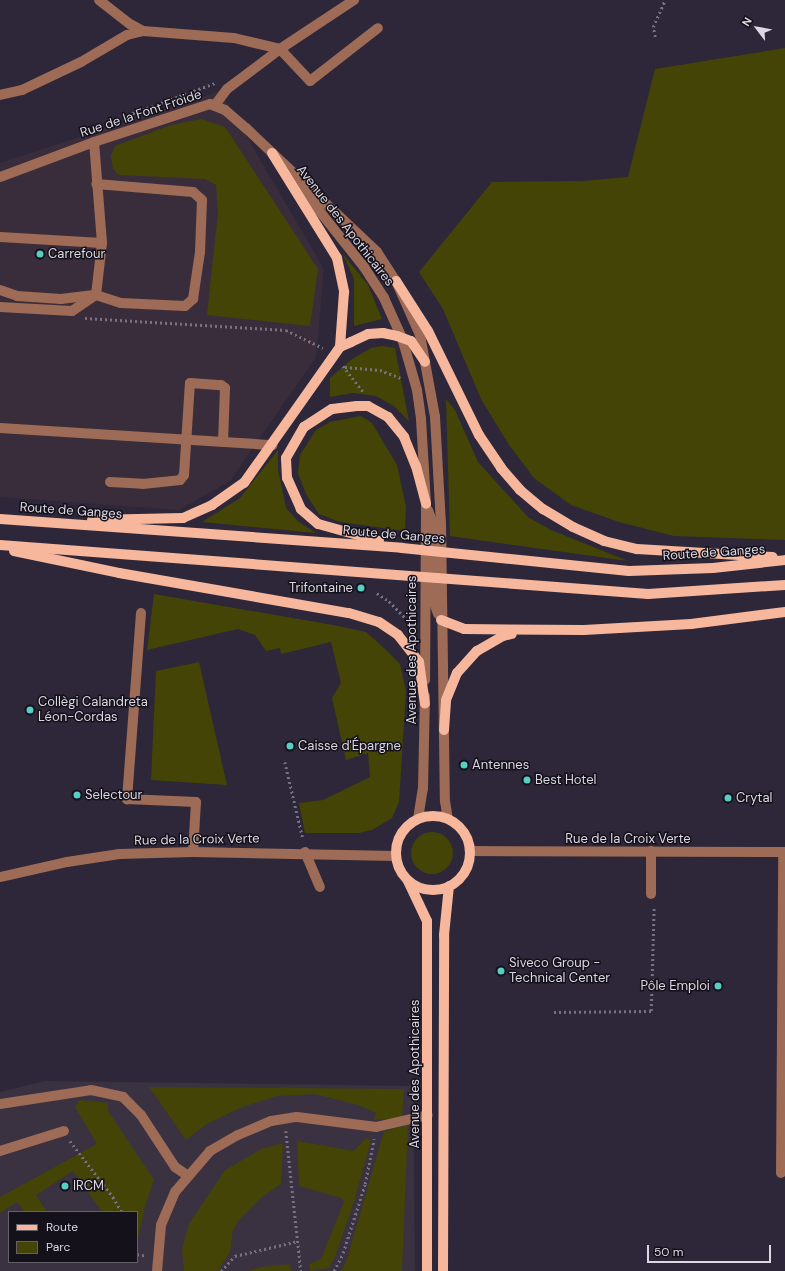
<!DOCTYPE html>
<meta charset="utf-8">
<style>
body{margin:0}
#map{position:relative;width:785px;height:1271px;overflow:hidden;background:#2d2739;font-family:"DM Sans",sans-serif}
div>[style]{position:absolute}
[style*='--x']{left:calc(var(--x)*1px);top:calc(var(--y)*1px);width:calc(var(--w)*1px);rotate:calc(var(--a)*1deg)}
.commercial>*{inset:0;background:#3a2d3b}
.medical>*{inset:0;background:#3a3141}
.green>*{inset:0;background:#444406}
.round{border-radius:50%}
.path>*{height:2.5px;margin-top:-1.25px;transform-origin:0;background:repeating-linear-gradient(90deg,#777281 0 2px,transparent 0 5px)}
.minor>*{height:10px;margin:-5px;padding:0 5px;transform-origin:5px;border-radius:5px;background:#9d6b56}
.major>*{height:10px;margin:-5px;padding:0 5px;transform-origin:5px;border-radius:5px;background:#f6b79d}
.major>.ring{margin:-5px;padding:0;box-sizing:content-box;background:none;border:10px solid #f6b79d;border-radius:50%}
.dots>*{width:11px;height:11px;translate:-50% -50%;box-sizing:border-box;border:2px solid #14111a;border-radius:50%}
span{translate:-50% -50%;white-space:nowrap;text-align:center;line-height:1.15;-webkit-text-stroke:3px #14111a;paint-order:stroke}
.street-label{font-size:13px;color:#dbd7e3}
.poi-label{font-size:13px;color:#dbd7e3}
.left{translate:0 -50%;text-align:left}
.right{translate:-100% -50%;text-align:right}
.legend{position:absolute;left:8px;top:1211px;width:130px;height:52px;box-sizing:border-box;background:#14111a;border:1px solid #64606a;margin:0;padding:5px 7px;list-style:none;font-size:12px;color:#dbd7e3}
.legend li{display:flex;align-items:center;gap:8px;height:20px}
.legend b{width:20px;border:1px solid #64606a}
.north{position:absolute;left:737px;top:8px;width:40px;height:40px;-webkit-text-stroke:3px #14111a;paint-order:stroke;rotate:302deg;font-size:11px;font-weight:700;line-height:16px;text-align:center;color:#dbd7e3}
.north::after{content:'';display:block;margin:auto;width:14px;height:18px;background:#dbd7e3;clip-path:polygon(50% 0,100% 100%,50% 72%,0 100%)}
.scale{position:absolute;left:647px;top:1245px;width:124px;height:18px;box-sizing:border-box;border:2px solid #dbd7e3;border-top:0;padding-left:5px;font-size:12px;line-height:14px;white-space:nowrap;color:#dbd7e3;-webkit-text-stroke:3px #14111a;paint-order:stroke}
</style>
<div id="map">
<div class="commercial">
<div style="clip-path:polygon(220px 91px,324px 269px,316px 357px,230px 481px,179px 510px,0 497px,0 163px)"></div>
</div>
<div class="medical">
<div style="clip-path:polygon(evenodd,45px 1081px,413px 1086px,415px 1271px,0 1271px,0 1092px,45px 1081px,9px 1212px,137px 1212px,137px 1262px,9px 1262px,9px 1212px)"></div>
</div>
<div class="green">
<div style="clip-path:polygon(785px 48px,785px 540px,674px 536px,619px 522px,571px 505px,534px 478px,509px 445px,481px 399px,443px 309px,419px 272px,492px 182px,583px 181px,628px 177px,655px 69px)"></div>
<div style="clip-path:polygon(201px 119px,225px 127px,318px 269px,310px 326px,207px 315px,218px 213px,216px 185px,205px 179px,119px 175px,113px 169px,111px 156px,115px 146px,171px 125px)"></div>
<div style="clip-path:polygon(343px 254px,368px 285px,382px 319px,354px 326px,354px 279px)"></div>
<div style="clip-path:polygon(382px 346px,395px 348px,409px 421px,394px 406px,376px 396px,353px 393px,330px 397px,330px 378px,352px 359px,371px 348px)"></div>
<div style="clip-path:polygon(446px 399px,455px 410px,478px 462px,528px 517px,551px 530px,628px 561px,450px 536px)"></div>
<div style="clip-path:polygon(361px 416px,372px 423px,397px 465px,406px 507px,405px 531px,340px 522px,319px 514px,306px 494px,298px 473px,300px 455px,316px 430px,330px 422px)"></div>
<div style="clip-path:polygon(278px 450px,278px 470px,286px 508px,299px 522px,316px 533px,202px 522px,240px 498px)"></div>
<div style="clip-path:polygon(154px 594px,333px 625px,366px 632px,385px 649px,400px 664px,406px 691px,399px 802px,392px 818px,372px 830px,359px 833px,305px 833px,299px 803px,323px 800px,370px 777px,368px 753px,346px 760px,332px 698px,341px 683px,331px 642px,281px 654px,280px 648px,266px 651px,255px 635px,238px 629px,147px 650px)"></div>
<div style="clip-path:polygon(199px 662px,227px 785px,151px 780px,156px 671px)"></div>
<div class="round" style="left:411px;top:832px;width:42px;height:42px"></div>
<div style="clip-path:polygon(149px 1087px,404px 1089px,402px 1118px,374px 1120px,376px 1113px,358px 1105px,315px 1094px,277px 1096px,240px 1108px,205px 1125px,186px 1140px)"></div>
<div style="clip-path:polygon(80px 1100px,108px 1103px,108px 1111px,154px 1180px,146px 1203px,137px 1242px,137px 1212px,102px 1212px,73px 1171px,36px 1195px,47px 1212px,25px 1212px,17px 1202px,0 1213px,0 1197px,97px 1144px,75px 1107px)"></div>
<div style="clip-path:polygon(408px 1125px,402px 1271px,341px 1271px,347px 1259px,384px 1131px)"></div>
<div style="clip-path:polygon(366px 1138px,371px 1140px,354px 1202px,335px 1257px,329px 1268px,310px 1271px,309px 1264px,321px 1259px,344px 1202px,342px 1198px,299px 1186px,297px 1141px,354px 1151px)"></div>
<div style="clip-path:polygon(283px 1143px,281px 1184px,262px 1197px,239px 1220px,233px 1230px,230px 1252px,218px 1271px,184px 1271px,182px 1249px,189px 1224px,225px 1170px,261px 1149px)"></div>
<div style="clip-path:polygon(290px 1264px,291px 1271px,248px 1271px,261px 1267px)"></div>
</div>
<div class="path">
<div style="--x:655;--y:37;--w:10;--a:-101"></div>
<div style="--x:653;--y:27;--w:30;--a:-66"></div>
<div style="--x:128;--y:115;--w:93;--a:-20.2"></div>
<div style="--x:85;--y:318;--w:201;--a:3.4"></div>
<div style="--x:286;--y:330;--w:41;--a:25.9"></div>
<div style="--x:343;--y:366;--w:34;--a:52"></div>
<div style="--x:345;--y:367;--w:35;--a:5"></div>
<div style="--x:380;--y:370;--w:22;--a:21"></div>
<div style="--x:377;--y:593;--w:14;--a:34"></div>
<div style="--x:389;--y:601;--w:30;--a:46"></div>
<div style="--x:285;--y:762;--w:79;--a:76.8"></div>
<div style="--x:554;--y:1012;--w:97;--a:-0.6"></div>
<div style="--x:651;--y:1011;--w:105;--a:-88.4"></div>
<div style="--x:286;--y:1131;--w:141;--a:83.9"></div>
<div style="--x:70;--y:1141;--w:71;--a:52.5"></div>
<div style="--x:113;--y:1197;--w:17;--a:59"></div>
<div style="--x:137;--y:1254;--w:10;--a:11"></div>
<div style="--x:221;--y:1271;--w:21;--a:-47"></div>
<div style="--x:235;--y:1256;--w:65;--a:-13.4"></div>
<div style="--x:334;--y:1271;--w:20;--a:-63"></div>
<div style="--x:343;--y:1253;--w:72;--a:-72.3"></div>
<div style="--x:365;--y:1184;--w:46;--a:-78.7"></div>
</div>
<div class="minor">
<div style="--x:99;--y:0;--w:39;--a:38"></div>
<div style="--x:130;--y:24;--w:15;--a:28"></div>
<div style="--x:0;--y:95;--w:23;--a:-13"></div>
<div style="--x:22;--y:90;--w:65;--a:-25.4"></div>
<div style="--x:81;--y:62;--w:53;--a:-30.4"></div>
<div style="--x:127;--y:35;--w:16;--a:-14"></div>
<div style="--x:143;--y:31;--w:91;--a:4.4"></div>
<div style="--x:234;--y:38;--w:47;--a:13.4"></div>
<div style="--x:280;--y:49;--w:44;--a:46.8"></div>
<div style="--x:310;--y:81;--w:86;--a:-37.9"></div>
<div style="--x:215;--y:105;--w:20;--a:-53"></div>
<div style="--x:227;--y:89;--w:66;--a:-37"></div>
<div style="--x:280;--y:49;--w:89;--a:-33.5"></div>
<div style="--x:0;--y:177;--w:100;--a:-20.4"></div>
<div style="--x:94;--y:142;--w:122;--a:-18.1"></div>
<div style="--x:210;--y:104;--w:16;--a:22"></div>
<div style="--x:225;--y:110;--w:28;--a:41"></div>
<div style="--x:246;--y:128;--w:180;--a:43.4"></div>
<div style="--x:377;--y:252;--w:35;--a:57"></div>
<div style="--x:396;--y:281;--w:59;--a:66"></div>
<div style="--x:420;--y:335;--w:83;--a:79.6"></div>
<div style="--x:435;--y:417;--w:106;--a:86.8"></div>
<div style="--x:441;--y:523;--w:278;--a:89.2"></div>
<div style="--x:445;--y:801;--w:18;--a:81"></div>
<div style="--x:294;--y:179;--w:112;--a:51.5"></div>
<div style="--x:364;--y:267;--w:37;--a:57"></div>
<div style="--x:384;--y:298;--w:44;--a:65.8"></div>
<div style="--x:402;--y:338;--w:54;--a:73.9"></div>
<div style="--x:417;--y:390;--w:29;--a:82"></div>
<div style="--x:421;--y:419;--w:85;--a:86.6"></div>
<div style="--x:426;--y:504;--w:176;--a:90.3"></div>
<div style="--x:0;--y:237;--w:102;--a:3.4"></div>
<div style="--x:0;--y:290;--w:18;--a:19"></div>
<div style="--x:17;--y:296;--w:44;--a:3.9"></div>
<div style="--x:61;--y:299;--w:35;--a:-7"></div>
<div style="--x:96;--y:295;--w:26;--a:18"></div>
<div style="--x:121;--y:303;--w:64;--a:2.7"></div>
<div style="--x:185;--y:306;--w:11;--a:-41"></div>
<div style="--x:193;--y:299;--w:48;--a:-81.5"></div>
<div style="--x:200;--y:252;--w:52;--a:-87.8"></div>
<div style="--x:202;--y:200;--w:12;--a:-138"></div>
<div style="--x:193;--y:192;--w:97;--a:-175.3"></div>
<div style="--x:0;--y:307;--w:72;--a:3.2"></div>
<div style="--x:72;--y:311;--w:29;--a:-34"></div>
<div style="--x:96;--y:295;--w:52;--a:-83.4"></div>
<div style="--x:102;--y:243;--w:101;--a:-94.5"></div>
<div style="--x:0;--y:428;--w:273;--a:3.6"></div>
<div style="--x:110;--y:482;--w:33;--a:3"></div>
<div style="--x:143;--y:484;--w:37;--a:-6"></div>
<div style="--x:180;--y:480;--w:6;--a:-51"></div>
<div style="--x:184;--y:475;--w:92;--a:-86.3"></div>
<div style="--x:190;--y:383;--w:31;--a:4"></div>
<div style="--x:221;--y:385;--w:5;--a:37"></div>
<div style="--x:225;--y:388;--w:54;--a:92.1"></div>
<div style="--x:428;--y:510;--w:15;--a:70"></div>
<div style="--x:433;--y:524;--w:76;--a:90"></div>
<div style="--x:433;--y:600;--w:15;--a:70"></div>
<div style="--x:141;--y:613;--w:187;--a:94.3"></div>
<div style="--x:127;--y:799;--w:69;--a:2.5"></div>
<div style="--x:196;--y:802;--w:50;--a:93.4"></div>
<div style="--x:418;--y:819;--w:30;--a:-81"></div>
<div style="--x:423;--y:789;--w:93;--a:-88.8"></div>
<div style="--x:470;--y:851;--w:315;--a:0.2"></div>
<div style="--x:305;--y:852;--w:38;--a:67"></div>
<div style="--x:0;--y:877;--w:69;--a:-12.6"></div>
<div style="--x:67;--y:862;--w:53;--a:-8.7"></div>
<div style="--x:119;--y:854;--w:74;--a:-1.5"></div>
<div style="--x:193;--y:852;--w:203;--a:1.1"></div>
<div style="--x:651;--y:894;--w:43;--a:-90"></div>
<div style="--x:0;--y:1104;--w:92;--a:-8.7"></div>
<div style="--x:91;--y:1090;--w:33;--a:12"></div>
<div style="--x:123;--y:1097;--w:25;--a:45"></div>
<div style="--x:141;--y:1115;--w:62;--a:56.8"></div>
<div style="--x:175;--y:1167;--w:14;--a:34"></div>
<div style="--x:0;--y:1151;--w:67;--a:-17.4"></div>
<div style="--x:781;--y:1173;--w:321;--a:-89.6"></div>
<div style="--x:157;--y:1271;--w:46;--a:-85"></div>
<div style="--x:161;--y:1225;--w:36;--a:-67"></div>
<div style="--x:175;--y:1192;--w:54;--a:-49.5"></div>
<div style="--x:210;--y:1151;--w:32;--a:-30"></div>
<div style="--x:238;--y:1135;--w:36;--a:-23"></div>
<div style="--x:271;--y:1121;--w:26;--a:-9"></div>
<div style="--x:297;--y:1117;--w:80;--a:7.2"></div>
<div style="--x:376;--y:1127;--w:53;--a:-13"></div>
</div>
<div class="major">
<div style="--x:272;--y:153;--w:123;--a:58.2"></div>
<div style="--x:337;--y:258;--w:35;--a:78"></div>
<div style="--x:344;--y:292;--w:55;--a:94.2"></div>
<div style="--x:396;--y:281;--w:59;--a:57.4"></div>
<div style="--x:428;--y:331;--w:116;--a:63.9"></div>
<div style="--x:479;--y:435;--w:40;--a:56"></div>
<div style="--x:501;--y:468;--w:29;--a:49"></div>
<div style="--x:520;--y:490;--w:30;--a:40"></div>
<div style="--x:543;--y:509;--w:35;--a:31"></div>
<div style="--x:573;--y:527;--w:34;--a:24"></div>
<div style="--x:604;--y:541;--w:34;--a:14"></div>
<div style="--x:637;--y:549;--w:136;--a:3.4"></div>
<div style="--x:0;--y:519;--w:403;--a:4.1"></div>
<div style="--x:402;--y:548;--w:228;--a:5.8"></div>
<div style="--x:629;--y:571;--w:84;--a:-2"></div>
<div style="--x:713;--y:568;--w:72;--a:-6.3"></div>
<div style="--x:92;--y:520;--w:91;--a:-1.3"></div>
<div style="--x:183;--y:518;--w:32;--a:-24"></div>
<div style="--x:212;--y:505;--w:39;--a:-35"></div>
<div style="--x:244;--y:483;--w:166;--a:-54.8"></div>
<div style="--x:340;--y:347;--w:12;--a:-24"></div>
<div style="--x:351;--y:342;--w:19;--a:-25"></div>
<div style="--x:368;--y:334;--w:15;--a:-4"></div>
<div style="--x:383;--y:333;--w:14;--a:12"></div>
<div style="--x:397;--y:336;--w:15;--a:20"></div>
<div style="--x:411;--y:341;--w:25;--a:56"></div>
<div style="--x:379;--y:541;--w:63;--a:-164.4"></div>
<div style="--x:318;--y:524;--w:23;--a:-139"></div>
<div style="--x:301;--y:509;--w:34;--a:-114"></div>
<div style="--x:287;--y:478;--w:20;--a:-93"></div>
<div style="--x:286;--y:458;--w:36;--a:-60"></div>
<div style="--x:304;--y:427;--w:33;--a:-33"></div>
<div style="--x:332;--y:409;--w:25;--a:-7"></div>
<div style="--x:357;--y:406;--w:11;--a:0"></div>
<div style="--x:368;--y:406;--w:23;--a:29"></div>
<div style="--x:388;--y:417;--w:26;--a:51"></div>
<div style="--x:404;--y:437;--w:31;--a:68"></div>
<div style="--x:416;--y:466;--w:39;--a:75"></div>
<div style="--x:0;--y:545;--w:650;--a:4.32"></div>
<div style="--x:648;--y:594;--w:137;--a:-3.8"></div>
<div style="--x:14;--y:551;--w:107;--a:11.8"></div>
<div style="--x:119;--y:573;--w:233;--a:9.9"></div>
<div style="--x:349;--y:613;--w:31;--a:17"></div>
<div style="--x:379;--y:622;--w:23;--a:34"></div>
<div style="--x:398;--y:635;--w:34;--a:52"></div>
<div style="--x:419;--y:662;--w:42;--a:81.9"></div>
<div style="--x:441;--y:620;--w:25;--a:21"></div>
<div style="--x:464;--y:629;--w:120;--a:0.5"></div>
<div style="--x:584;--y:630;--w:107;--a:-3.2"></div>
<div style="--x:691;--y:624;--w:95;--a:-7.3"></div>
<div style="--x:444;--y:730;--w:30;--a:-86"></div>
<div style="--x:446;--y:700;--w:29;--a:-68"></div>
<div style="--x:457;--y:673;--w:30;--a:-48"></div>
<div style="--x:477;--y:651;--w:30;--a:-30"></div>
<div style="--x:503;--y:636;--w:9;--a:-13"></div>
<div class="ring" style="left:396px;top:816px;width:64px;height:64px"></div>
<div style="--x:408;--y:881;--w:44;--a:64.6"></div>
<div style="--x:427;--y:921;--w:350;--a:90"></div>
<div style="--x:443;--y:1271;--w:336;--a:-89.8"></div>
<div style="--x:444;--y:935;--w:49;--a:-84.2"></div>
</div>
<div class="dots">
<div style="left:40px;top:254px;background:#56cec4"></div>
<div style="left:361px;top:588px;background:#56cec4"></div>
<div style="left:30px;top:710px;background:#56cec4"></div>
<div style="left:290px;top:746px;background:#56cec4"></div>
<div style="left:464px;top:765px;background:#56cec4"></div>
<div style="left:527px;top:780px;background:#56cec4"></div>
<div style="left:77px;top:795px;background:#56cec4"></div>
<div style="left:728px;top:798px;background:#56cec4"></div>
<div style="left:501px;top:971px;background:#56cec4"></div>
<div style="left:718px;top:986px;background:#56cec4"></div>
<div style="left:65px;top:1186px;background:#56cec4"></div>
</div>
<div class="street-label">
<span style="left:141px;top:114px;rotate:-18deg">Rue de la Font Froide</span>
<span style="left:345px;top:226px;rotate:52deg">Avenue des Apothicaires</span>
<span style="left:71px;top:511px;rotate:4deg">Route de Ganges</span>
<span style="left:394px;top:535px;rotate:5deg">Route de Ganges</span>
<span style="left:714px;top:553px;rotate:-4deg">Route de Ganges</span>
<span style="left:412px;top:650px;rotate:-90deg">Avenue des Apothicaires</span>
<span style="left:628px;top:839px">Rue de la Croix Verte</span>
<span style="left:197px;top:840px;rotate:-1deg">Rue de la Croix Verte</span>
<span style="left:415px;top:1074px;rotate:-90deg">Avenue des Apothicaires</span>
</div>
<div class="poi-label">
<span class="left" style="left:48px;top:254px">Carrefour</span>
<span class="right" style="left:353px;top:588px">Trifontaine</span>
<span class="left" style="left:38px;top:710px">Collègi Calandreta<br>Léon-Cordas</span>
<span class="left" style="left:298px;top:746px">Caisse d'Épargne</span>
<span class="left" style="left:472px;top:765px">Antennes</span>
<span class="left" style="left:535px;top:780px">Best Hotel</span>
<span class="left" style="left:85px;top:795px">Selectour</span>
<span class="left" style="left:736px;top:798px">Crytal</span>
<span class="left" style="left:509px;top:971px">Siveco Group -<br>Technical Center</span>
<span class="right" style="left:710px;top:986px">Pôle Emploi</span>
<span class="left" style="left:73px;top:1186px">IRCM</span>
</div>
<ul class="legend">
<li><b style="height:5px;background:#f6b79d"></b>Route</li>
<li><b style="height:11px;background:#444406"></b>Parc</li>
</ul>
<div class="north">N</div>
<div class="scale">50 m</div>
</div>
